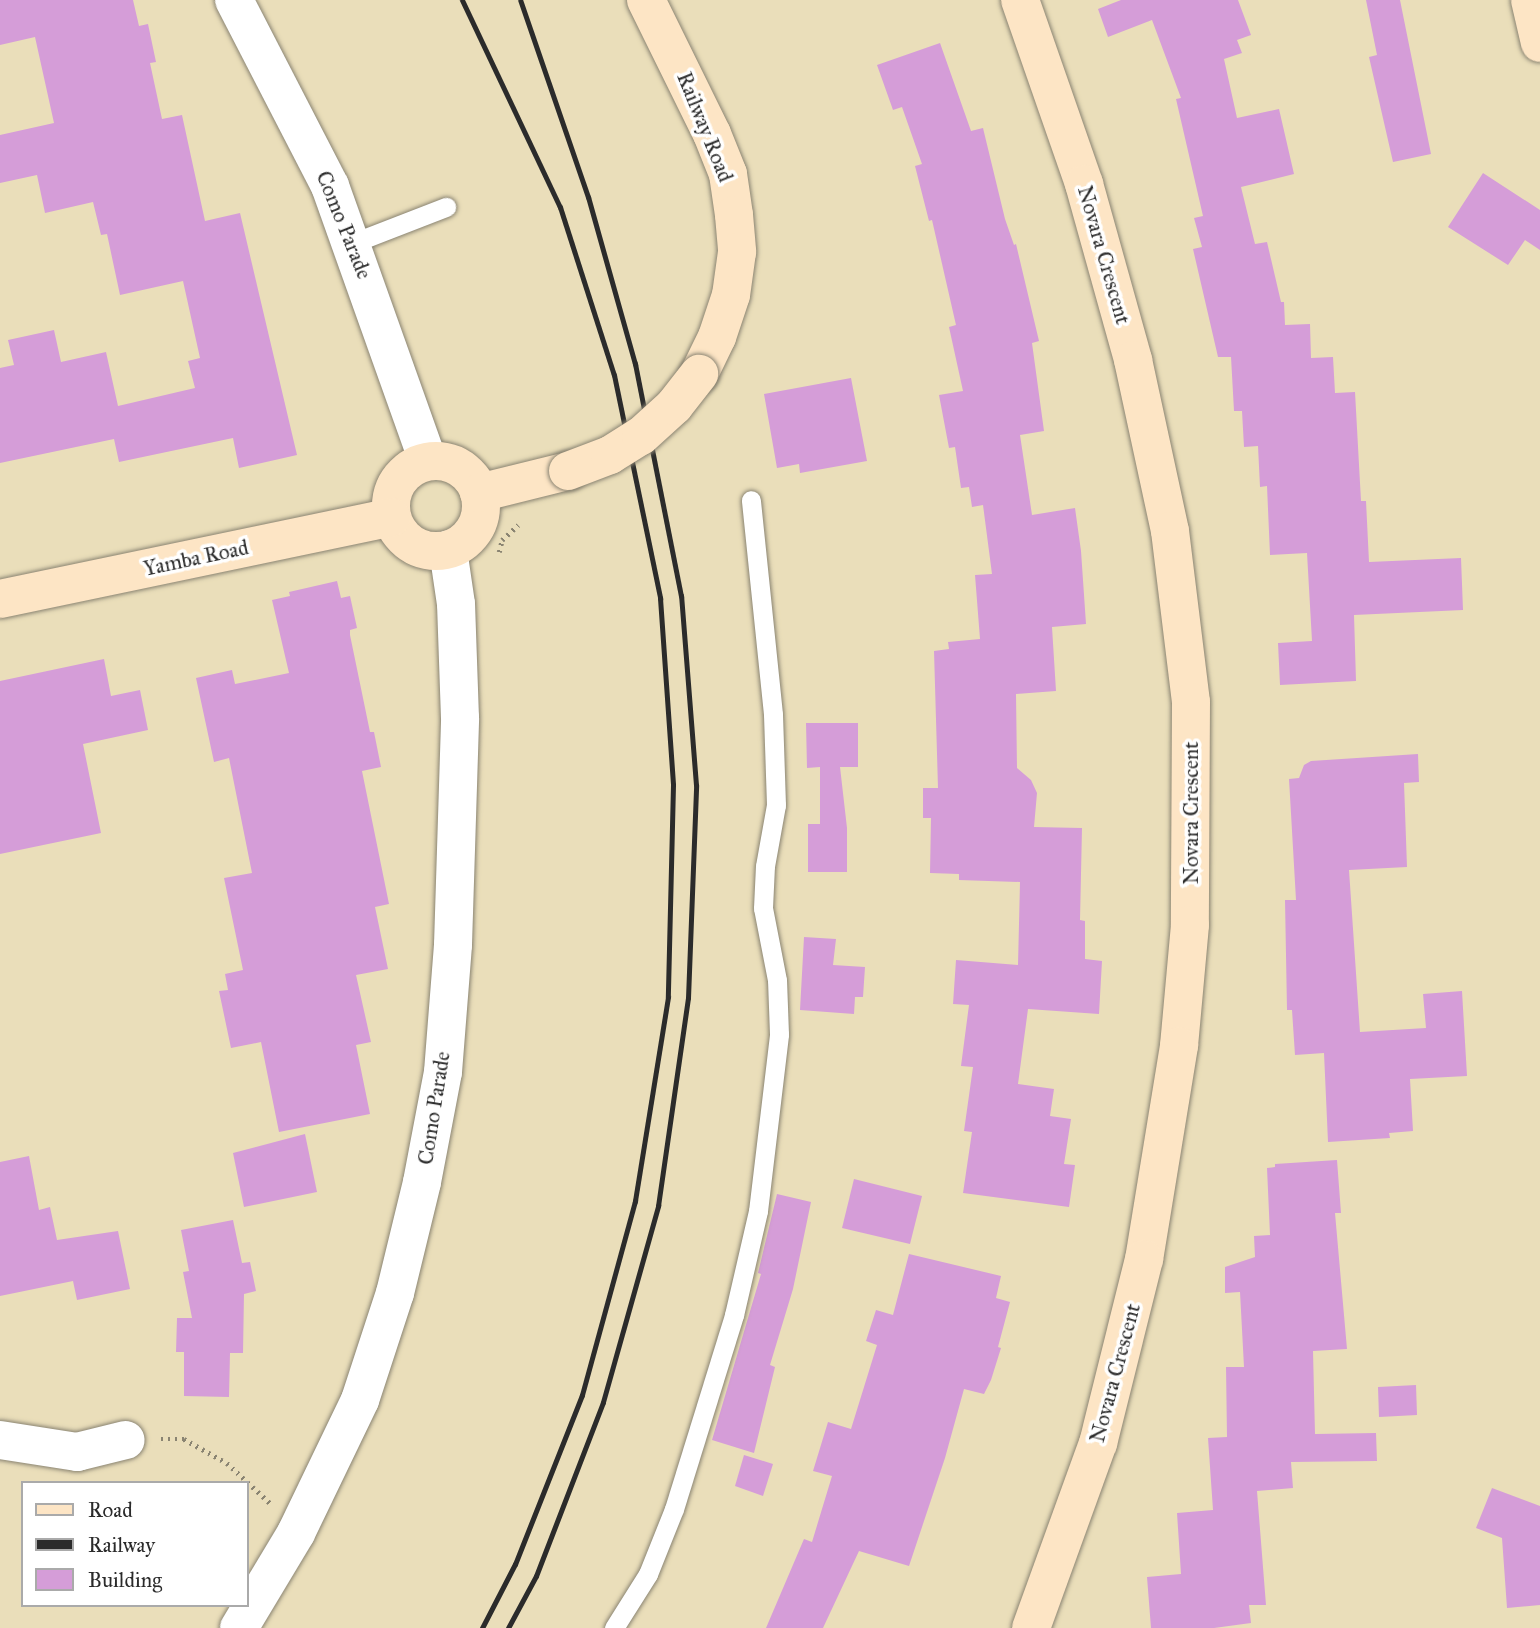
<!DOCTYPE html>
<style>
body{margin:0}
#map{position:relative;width:1540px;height:1628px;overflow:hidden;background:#eadeba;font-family:"IM FELL Great Primer",serif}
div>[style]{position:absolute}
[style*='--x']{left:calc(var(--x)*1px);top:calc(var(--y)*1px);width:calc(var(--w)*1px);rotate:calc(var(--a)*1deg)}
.building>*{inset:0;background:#d59dd8}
.path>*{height:4.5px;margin-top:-2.25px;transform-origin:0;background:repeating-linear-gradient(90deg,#8a8472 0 2px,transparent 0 7px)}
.roads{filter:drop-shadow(0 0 2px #8a8472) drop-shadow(0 0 2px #8a8472)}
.lane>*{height:19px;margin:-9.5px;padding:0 9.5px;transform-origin:9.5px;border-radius:9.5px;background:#fff}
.street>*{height:38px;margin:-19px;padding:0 19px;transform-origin:19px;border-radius:19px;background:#fff}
.secondary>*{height:38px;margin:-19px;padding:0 19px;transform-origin:19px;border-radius:19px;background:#fde5c5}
.secondary>.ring{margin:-19px;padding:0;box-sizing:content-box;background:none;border:38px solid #fde5c5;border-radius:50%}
.rail>*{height:5px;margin:-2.5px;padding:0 2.5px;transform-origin:2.5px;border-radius:2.5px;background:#2b2b2b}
.bridges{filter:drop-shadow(0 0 2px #8a8472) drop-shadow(0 0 2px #8a8472)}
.secondary-bridge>*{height:38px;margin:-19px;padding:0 19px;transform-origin:19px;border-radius:19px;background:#fde5c5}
span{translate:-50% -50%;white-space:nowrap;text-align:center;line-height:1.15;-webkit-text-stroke:7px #fff;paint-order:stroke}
.street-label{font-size:21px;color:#2b2b2b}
.legend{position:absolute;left:21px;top:1481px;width:228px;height:126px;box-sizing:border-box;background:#fff;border:2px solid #aaa;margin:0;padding:9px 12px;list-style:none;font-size:21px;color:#2b2b2b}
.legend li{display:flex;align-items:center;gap:14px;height:35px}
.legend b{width:35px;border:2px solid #aaa}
</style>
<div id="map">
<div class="building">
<div style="clip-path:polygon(0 0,133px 0,139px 26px,148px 24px,156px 62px,150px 63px,162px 119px,182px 115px,205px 221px,240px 213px,297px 455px,239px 468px,233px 438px,119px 462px,114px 439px,0 463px,0 368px,14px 365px,8px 340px,54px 330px,61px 362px,106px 352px,118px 406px,195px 388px,188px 361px,200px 358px,183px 281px,120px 295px,107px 234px,101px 235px,93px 202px,45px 213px,37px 175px,0 183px,0 135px,54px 123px,35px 37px,0 45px)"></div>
<div style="clip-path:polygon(1121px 0,1238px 0,1251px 35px,1237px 40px,1242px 53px,1224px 59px,1237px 118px,1279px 109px,1294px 174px,1241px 187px,1255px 244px,1267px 242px,1281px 302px,1284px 302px,1285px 325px,1310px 324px,1311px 358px,1333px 357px,1335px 393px,1355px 392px,1361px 501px,1366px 501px,1369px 562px,1461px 558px,1463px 610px,1354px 615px,1356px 681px,1280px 685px,1278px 643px,1312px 641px,1307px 553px,1270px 555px,1267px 486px,1260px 487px,1258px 446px,1244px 447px,1242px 411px,1234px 411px,1231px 357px,1218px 357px,1193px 249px,1202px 247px,1194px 218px,1203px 216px,1176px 99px,1181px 98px,1152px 20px,1108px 37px,1098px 9px)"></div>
<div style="clip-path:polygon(1366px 0,1400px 0,1431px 154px,1393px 162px,1369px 57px,1377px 55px)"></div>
<div style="clip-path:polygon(940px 43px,971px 131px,983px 128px,1005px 219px,1014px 245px,1016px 244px,1039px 341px,1032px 343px,1044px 431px,1020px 435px,1032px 515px,1075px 508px,1081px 551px,1086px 624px,1052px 627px,1056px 691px,1016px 694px,1017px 768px,1031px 780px,1037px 793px,1034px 827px,1082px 828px,1080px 920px,1085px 921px,1085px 959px,1102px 961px,1099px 1014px,1028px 1009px,1018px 1084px,1054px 1089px,1050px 1116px,1071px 1119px,1064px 1164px,1075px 1165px,1069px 1207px,963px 1193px,972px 1132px,964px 1131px,973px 1067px,961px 1066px,969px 1005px,953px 1004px,956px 960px,1018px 965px,1020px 882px,959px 880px,959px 874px,930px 873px,931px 818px,923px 818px,923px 788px,938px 788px,934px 651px,949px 649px,948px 642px,980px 639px,975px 575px,992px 574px,983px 505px,972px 507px,969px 487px,961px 488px,955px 447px,949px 448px,939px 395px,963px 391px,949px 327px,956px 325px,932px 220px,929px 221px,915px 166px,922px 164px,902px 107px,893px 110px,877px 65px)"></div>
<div style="clip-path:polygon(1483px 173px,1540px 210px,1540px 250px,1525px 240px,1508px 265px,1448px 227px)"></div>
<div style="clip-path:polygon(851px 378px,867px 461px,800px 473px,799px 464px,777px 468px,764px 394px)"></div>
<div style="clip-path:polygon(337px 581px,341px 598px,350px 596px,357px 628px,350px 630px,350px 635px,370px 732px,374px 732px,381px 767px,362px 771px,389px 904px,375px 907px,388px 969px,356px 975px,371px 1042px,356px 1045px,370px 1114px,279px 1132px,261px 1042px,231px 1048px,219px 991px,228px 990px,225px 974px,243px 970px,224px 878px,252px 873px,229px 758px,214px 762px,196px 678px,232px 670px,235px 684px,289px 673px,272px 600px,290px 596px,289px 592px)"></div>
<div style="clip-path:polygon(104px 659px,111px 696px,140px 690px,148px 730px,83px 744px,101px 833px,0 854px,0 681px)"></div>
<div style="clip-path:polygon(806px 723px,858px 723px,858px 767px,840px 767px,847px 828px,847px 872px,808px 872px,808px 824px,820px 824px,820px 767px,807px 768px)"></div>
<div style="clip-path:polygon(1418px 754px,1419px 782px,1404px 783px,1407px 867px,1349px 870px,1360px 1032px,1426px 1028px,1423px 994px,1462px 991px,1467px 1076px,1410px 1079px,1413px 1131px,1389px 1133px,1390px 1138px,1328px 1142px,1324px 1053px,1295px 1055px,1292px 1010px,1287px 1010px,1285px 900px,1296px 900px,1289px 779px,1299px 778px,1304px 765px,1311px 761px)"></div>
<div style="clip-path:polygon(804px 937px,836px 939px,833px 965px,865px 967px,863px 997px,855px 997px,854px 1014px,800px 1010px)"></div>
<div style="clip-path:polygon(305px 1134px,317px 1192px,244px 1207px,233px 1153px)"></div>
<div style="clip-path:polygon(29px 1156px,39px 1210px,50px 1207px,57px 1240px,118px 1231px,130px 1289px,77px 1300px,73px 1281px,0 1296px,0 1162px)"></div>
<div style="clip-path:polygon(1337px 1160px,1341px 1213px,1335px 1213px,1347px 1349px,1313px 1351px,1315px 1434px,1376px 1433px,1377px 1461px,1291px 1462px,1293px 1488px,1257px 1491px,1266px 1605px,1249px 1605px,1251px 1623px,1214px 1628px,1151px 1628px,1147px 1577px,1181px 1574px,1177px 1513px,1213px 1510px,1208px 1438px,1227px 1437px,1226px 1367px,1244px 1367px,1240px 1292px,1225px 1293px,1225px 1267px,1255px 1257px,1254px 1236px,1270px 1235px,1267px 1168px,1275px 1167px,1275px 1164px)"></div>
<div style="clip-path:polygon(854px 1179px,922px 1196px,910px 1244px,842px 1228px)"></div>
<div style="clip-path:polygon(777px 1194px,811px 1202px,793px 1289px,770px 1365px,775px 1367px,754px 1453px,712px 1440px,761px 1274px,758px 1273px)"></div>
<div style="clip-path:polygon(233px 1220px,242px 1263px,250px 1262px,256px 1291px,244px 1294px,243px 1353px,230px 1353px,229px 1397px,184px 1396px,184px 1352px,176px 1352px,177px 1318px,192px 1318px,183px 1272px,189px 1271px,181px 1230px)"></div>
<div style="clip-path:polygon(909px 1254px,1001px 1276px,996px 1298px,1010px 1302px,998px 1347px,1001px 1348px,991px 1380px,984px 1394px,964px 1389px,945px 1458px,909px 1566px,859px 1551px,823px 1628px,766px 1628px,804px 1539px,812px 1542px,832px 1476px,813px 1471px,828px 1422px,851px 1429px,877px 1345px,866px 1341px,876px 1310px,893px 1315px)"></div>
<div style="clip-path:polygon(1416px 1385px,1417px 1415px,1379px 1417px,1378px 1387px)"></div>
<div style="clip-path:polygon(744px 1455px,773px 1464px,763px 1496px,735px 1486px)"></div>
<div style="clip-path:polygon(1492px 1488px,1540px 1506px,1540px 1605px,1507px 1608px,1502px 1538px,1476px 1528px)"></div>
</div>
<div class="path">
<div style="--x:499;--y:552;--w:12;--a:-76"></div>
<div style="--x:502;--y:540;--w:22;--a:-43"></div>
<div style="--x:161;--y:1439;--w:23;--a:0"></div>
<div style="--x:184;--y:1439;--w:49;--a:29.2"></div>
<div style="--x:227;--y:1463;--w:59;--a:42.9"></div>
</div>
<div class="roads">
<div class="lane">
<div style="--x:353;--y:243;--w:100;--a:-21.2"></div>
<div style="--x:614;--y:1628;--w:64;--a:-57.8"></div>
<div style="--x:648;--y:1574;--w:70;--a:-68.2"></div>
<div style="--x:674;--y:1509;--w:203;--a:-72.8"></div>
<div style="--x:734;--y:1315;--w:107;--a:-77"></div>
<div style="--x:758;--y:1211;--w:178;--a:-83.2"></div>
<div style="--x:779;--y:1034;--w:54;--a:-92.1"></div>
<div style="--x:777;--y:980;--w:73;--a:-101"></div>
<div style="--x:763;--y:908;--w:42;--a:-87.3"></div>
<div style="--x:765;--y:866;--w:62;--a:-79.8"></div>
<div style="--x:776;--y:805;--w:91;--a:-91.9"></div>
<div style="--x:773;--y:714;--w:215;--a:-95.9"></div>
</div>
<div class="street">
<div style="--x:234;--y:0;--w:209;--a:62.7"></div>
<div style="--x:330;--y:186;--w:292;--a:70.4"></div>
<div style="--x:0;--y:1440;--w:78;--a:8.9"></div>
<div style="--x:77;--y:1452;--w:50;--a:-13.8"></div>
<div style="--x:239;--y:1628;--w:111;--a:-59"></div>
<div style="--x:296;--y:1533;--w:148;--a:-64.3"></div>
<div style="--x:360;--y:1400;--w:113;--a:-71.9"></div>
<div style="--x:395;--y:1293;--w:114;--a:-76.3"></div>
<div style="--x:422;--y:1182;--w:112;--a:-79.2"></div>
<div style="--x:443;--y:1072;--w:127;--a:-85.5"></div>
<div style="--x:453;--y:945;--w:227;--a:-88.2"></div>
<div style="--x:460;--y:718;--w:114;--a:-92"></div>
<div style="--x:456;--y:604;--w:55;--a:-98.4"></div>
</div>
<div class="secondary">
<div style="--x:646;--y:0;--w:149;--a:63.8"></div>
<div style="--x:712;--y:134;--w:43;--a:68.2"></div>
<div style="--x:728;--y:174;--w:41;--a:81.7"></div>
<div style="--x:734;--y:215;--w:37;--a:85"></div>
<div style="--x:737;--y:252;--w:43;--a:97.9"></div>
<div style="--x:731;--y:295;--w:44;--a:108.4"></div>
<div style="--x:717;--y:337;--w:41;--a:115.9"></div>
<div style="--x:1020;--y:0;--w:195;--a:70.8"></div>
<div style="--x:1084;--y:184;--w:183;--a:74.4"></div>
<div style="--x:1133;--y:360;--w:175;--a:77.8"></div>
<div style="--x:1170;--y:531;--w:172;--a:83"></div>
<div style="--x:1191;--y:702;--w:223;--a:90.3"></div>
<div style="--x:1190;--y:925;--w:121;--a:95.2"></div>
<div style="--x:1179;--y:1046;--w:216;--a:99.3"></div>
<div style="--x:1144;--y:1259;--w:190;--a:104"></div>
<div style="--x:1098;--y:1443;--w:197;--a:109.9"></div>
<div style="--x:1530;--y:0;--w:44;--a:76.9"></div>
<div class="ring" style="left:391px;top:461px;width:52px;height:52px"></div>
<div style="--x:479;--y:493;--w:92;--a:-13.9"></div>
<div style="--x:0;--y:599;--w:400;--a:-11.8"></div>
</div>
</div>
<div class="rail">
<div style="--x:462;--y:0;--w:229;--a:64.7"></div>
<div style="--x:560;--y:207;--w:176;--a:72.2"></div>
<div style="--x:614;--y:375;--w:228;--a:78.3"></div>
<div style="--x:660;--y:598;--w:187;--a:86"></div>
<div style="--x:673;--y:785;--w:212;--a:91.4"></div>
<div style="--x:668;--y:997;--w:207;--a:99.2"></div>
<div style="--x:635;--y:1201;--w:201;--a:105.3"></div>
<div style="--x:582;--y:1395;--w:182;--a:111.6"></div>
<div style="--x:515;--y:1564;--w:72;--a:117.3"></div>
<div style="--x:508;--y:1628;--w:59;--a:-61.7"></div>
<div style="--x:536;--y:1576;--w:186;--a:-68.9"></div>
<div style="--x:603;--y:1402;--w:204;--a:-74.3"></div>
<div style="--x:658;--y:1206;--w:210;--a:-81.8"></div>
<div style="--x:688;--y:998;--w:213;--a:-87.8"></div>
<div style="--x:696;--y:785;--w:190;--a:-94.5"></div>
<div style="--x:681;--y:596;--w:237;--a:-101.2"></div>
<div style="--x:635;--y:364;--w:173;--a:-105.7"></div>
<div style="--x:588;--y:197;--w:208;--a:-109"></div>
</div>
<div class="bridges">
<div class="secondary-bridge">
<div style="--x:568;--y:471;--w:45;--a:-20.9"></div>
<div style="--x:610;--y:455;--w:36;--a:-32"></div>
<div style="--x:641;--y:436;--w:45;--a:-42.3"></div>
<div style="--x:674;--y:406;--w:41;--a:-52"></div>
</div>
</div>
<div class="street-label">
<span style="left:705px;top:127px;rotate:68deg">Railway Road</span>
<span style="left:344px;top:225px;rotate:68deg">Como Parade</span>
<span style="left:1104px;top:255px;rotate:74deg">Novara Crescent</span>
<span style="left:196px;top:558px;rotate:-12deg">Yamba Road</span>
<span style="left:1191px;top:813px;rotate:-90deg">Novara Crescent</span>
<span style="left:434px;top:1108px;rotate:-81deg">Como Parade</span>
<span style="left:1115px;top:1373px;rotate:-75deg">Novara Crescent</span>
</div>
<ul class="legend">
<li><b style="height:9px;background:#fde5c5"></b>Road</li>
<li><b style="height:9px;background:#2b2b2b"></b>Railway</li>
<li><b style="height:19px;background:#d59dd8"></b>Building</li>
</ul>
</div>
